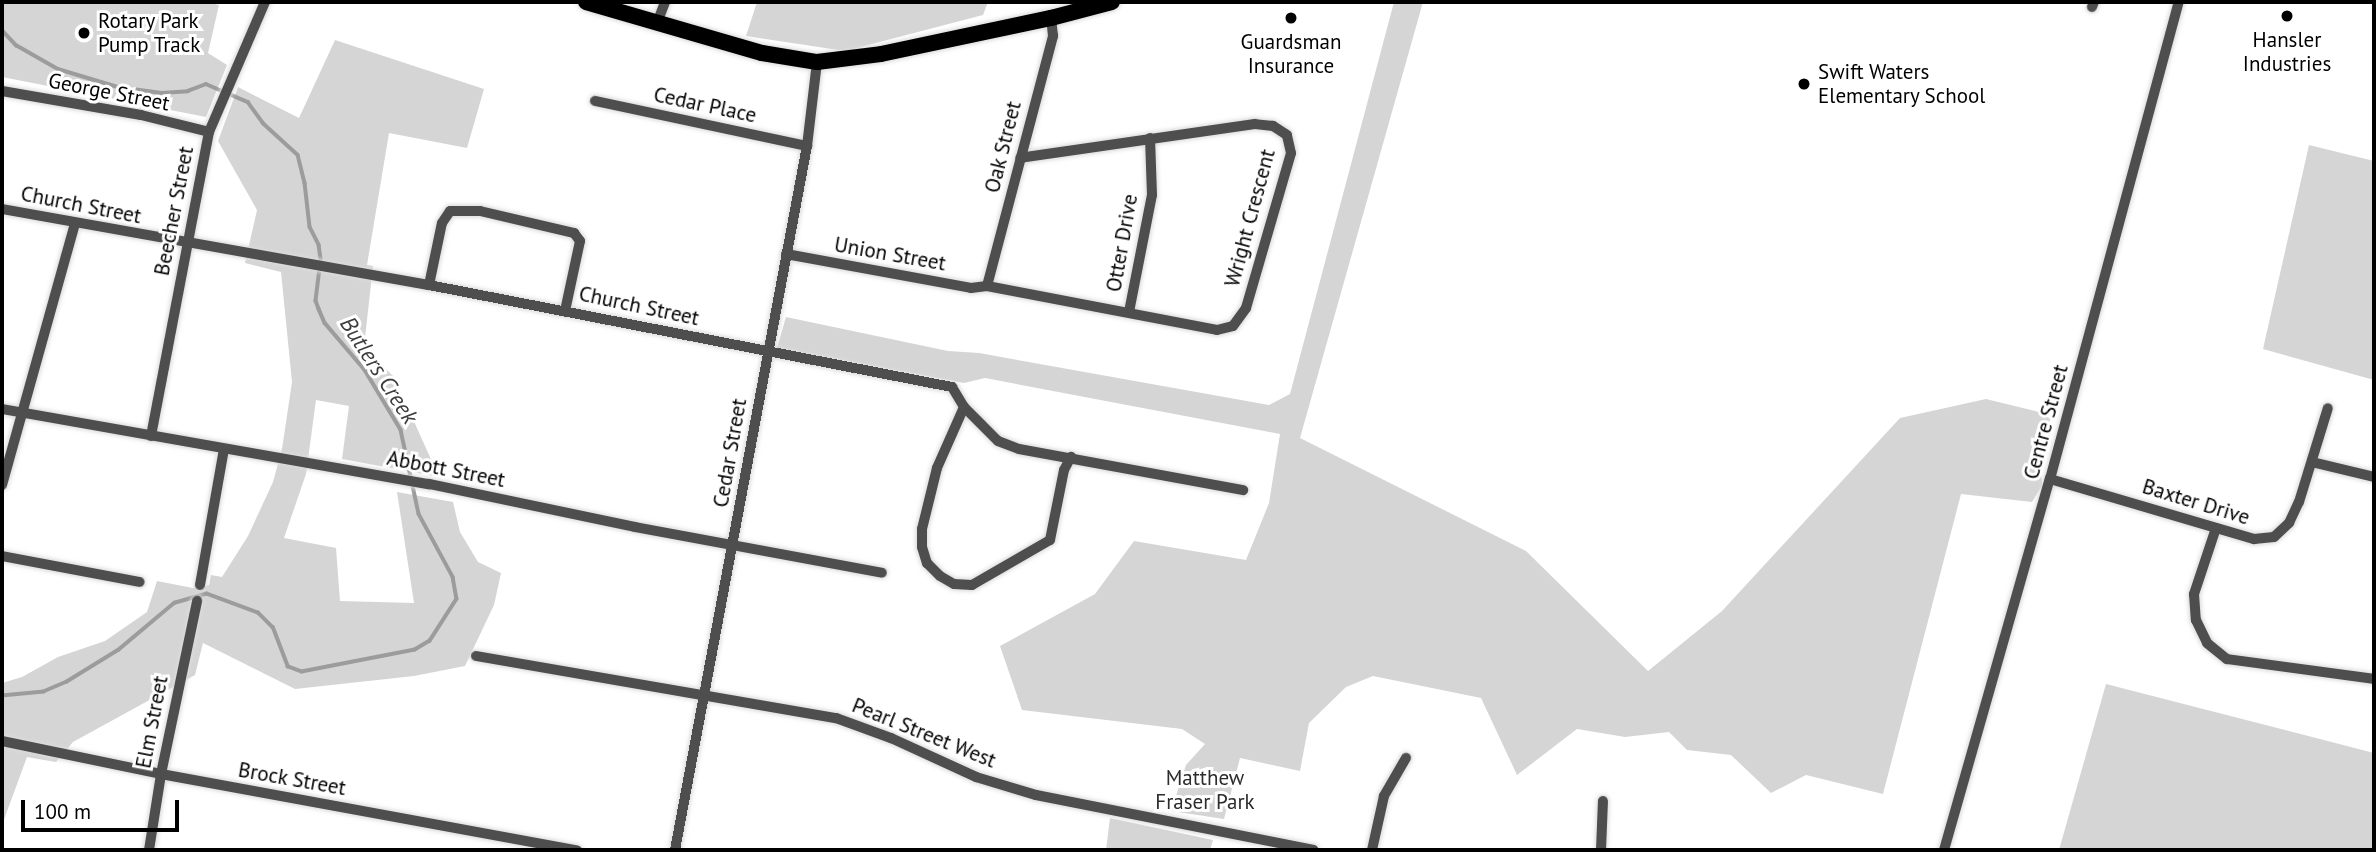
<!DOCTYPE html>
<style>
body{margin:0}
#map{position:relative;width:2376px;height:852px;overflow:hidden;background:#fff;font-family:"PT Sans",sans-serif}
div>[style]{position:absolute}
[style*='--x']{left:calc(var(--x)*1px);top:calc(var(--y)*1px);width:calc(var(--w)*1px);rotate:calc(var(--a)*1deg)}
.green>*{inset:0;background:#d5d5d5}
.stream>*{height:3.5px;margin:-1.75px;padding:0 1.75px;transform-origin:1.75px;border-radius:1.75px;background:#9c9c9c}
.roads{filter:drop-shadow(0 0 2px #dbdbdb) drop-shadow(0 0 2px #dbdbdb)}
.street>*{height:10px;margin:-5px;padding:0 5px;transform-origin:5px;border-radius:5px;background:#4e4e4e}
.primary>*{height:16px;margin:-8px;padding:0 8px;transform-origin:8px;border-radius:8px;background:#000}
.dots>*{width:19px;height:19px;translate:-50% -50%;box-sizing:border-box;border:4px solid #fff;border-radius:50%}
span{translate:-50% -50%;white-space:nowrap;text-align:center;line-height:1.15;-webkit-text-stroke:6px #fff;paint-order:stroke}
.poi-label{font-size:21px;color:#000}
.left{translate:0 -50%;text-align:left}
.street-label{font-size:21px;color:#000}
.park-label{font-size:21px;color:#2c2c2c}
.water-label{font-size:23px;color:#3d3d3d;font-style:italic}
.frame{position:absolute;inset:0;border:4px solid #000;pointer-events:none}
.scale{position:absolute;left:21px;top:800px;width:158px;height:32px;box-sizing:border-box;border:4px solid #000;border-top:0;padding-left:9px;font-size:21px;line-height:24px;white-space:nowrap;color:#000;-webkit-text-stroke:5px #fff;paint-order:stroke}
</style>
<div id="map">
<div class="green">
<div style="clip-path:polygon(2px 2px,208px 2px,219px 5px,208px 53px,227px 65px,206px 117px,2px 77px)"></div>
<div style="clip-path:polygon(757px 2px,988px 2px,983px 15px,845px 51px,746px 36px)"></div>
<div style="clip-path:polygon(1394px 2px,1423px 2px,1300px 438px,1526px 551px,1648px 671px,1722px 611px,1900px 418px,1986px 399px,2051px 415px,2041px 462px,2042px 486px,2032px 502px,1961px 494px,1883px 794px,1806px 775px,1771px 793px,1731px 755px,1687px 750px,1669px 732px,1625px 737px,1577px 729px,1517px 775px,1481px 698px,1373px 676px,1346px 687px,1309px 723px,1300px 771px,1240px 758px,1224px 819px,1171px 811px,1186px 765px,1205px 744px,1182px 729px,1022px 710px,1000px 646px,1095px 594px,1134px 541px,1246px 560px,1269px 503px,1280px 434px,985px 378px,964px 383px,777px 348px,786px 317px,948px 351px,979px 353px,1269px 405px,1290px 394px)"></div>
<div style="clip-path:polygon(335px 40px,484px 89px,467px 148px,389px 133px,367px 265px,373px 266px,364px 347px,394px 377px,439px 477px,342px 459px,349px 406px,316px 400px,306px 474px,284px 538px,336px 548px,340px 601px,414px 603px,397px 492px,453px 502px,460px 532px,478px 562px,501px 573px,494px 605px,465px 666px,414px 676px,295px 689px,203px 643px,195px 675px,73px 742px,56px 762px,27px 757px,2px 825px,2px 683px,22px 677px,58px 657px,105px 641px,147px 612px,157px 581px,193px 588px,209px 585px,211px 575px,222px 577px,248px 536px,273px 482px,282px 449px,292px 382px,281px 272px,245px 263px,257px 210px,218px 141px,238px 87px,299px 118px)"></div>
<div style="clip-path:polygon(2309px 145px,2374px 161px,2374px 380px,2263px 349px)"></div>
<div style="clip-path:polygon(2106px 684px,2374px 753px,2374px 850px,2059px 850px)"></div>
<div style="clip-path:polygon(1110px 818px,1213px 840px,1210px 850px,1106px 850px)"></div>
</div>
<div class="stream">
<div style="--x:2;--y:30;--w:21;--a:47"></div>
<div style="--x:16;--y:45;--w:48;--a:29.7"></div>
<div style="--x:58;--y:69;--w:63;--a:16.7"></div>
<div style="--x:118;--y:87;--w:44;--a:7.8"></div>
<div style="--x:162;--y:93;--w:26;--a:-4"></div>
<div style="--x:188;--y:91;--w:19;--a:-21"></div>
<div style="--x:206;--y:84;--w:46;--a:23.2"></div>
<div style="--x:248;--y:102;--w:26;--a:54"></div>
<div style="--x:263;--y:123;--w:47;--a:42.4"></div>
<div style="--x:298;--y:155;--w:29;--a:76"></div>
<div style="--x:305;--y:183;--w:44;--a:83.5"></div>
<div style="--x:310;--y:227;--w:20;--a:63"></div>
<div style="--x:319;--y:245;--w:15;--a:82"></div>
<div style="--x:321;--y:260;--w:41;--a:97"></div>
<div style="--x:316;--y:301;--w:9;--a:69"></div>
<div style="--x:319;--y:309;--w:15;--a:67"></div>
<div style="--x:325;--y:323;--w:62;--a:49.6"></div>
<div style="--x:365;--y:370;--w:70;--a:59"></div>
<div style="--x:401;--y:430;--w:86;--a:77.9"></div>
<div style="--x:419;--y:514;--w:72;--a:61.6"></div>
<div style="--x:453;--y:577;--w:22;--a:80"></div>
<div style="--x:457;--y:599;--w:50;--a:122.7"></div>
<div style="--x:430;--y:641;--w:17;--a:149"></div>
<div style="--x:415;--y:650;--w:115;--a:169"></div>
<div style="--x:302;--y:672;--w:15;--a:-160"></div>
<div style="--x:288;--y:667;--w:42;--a:-111"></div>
<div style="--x:273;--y:628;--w:21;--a:-135"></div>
<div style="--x:258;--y:613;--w:54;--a:-159.6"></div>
<div style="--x:207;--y:594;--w:33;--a:164"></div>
<div style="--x:175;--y:603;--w:73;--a:140"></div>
<div style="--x:119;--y:650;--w:61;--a:148.4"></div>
<div style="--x:67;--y:682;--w:25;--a:157"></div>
<div style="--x:44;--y:692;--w:42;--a:174.6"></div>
</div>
<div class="roads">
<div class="street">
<div style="--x:2092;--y:7;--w:5;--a:-68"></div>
<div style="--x:657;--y:23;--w:22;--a:-69"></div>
<div style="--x:2;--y:91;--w:141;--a:9.8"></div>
<div style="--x:141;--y:115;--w:70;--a:14"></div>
<div style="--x:595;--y:101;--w:217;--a:12"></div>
<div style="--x:2;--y:209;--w:434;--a:10.1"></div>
<div style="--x:429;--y:285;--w:533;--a:11.04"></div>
<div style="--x:952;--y:387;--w:23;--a:59"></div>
<div style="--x:964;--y:407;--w:48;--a:45"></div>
<div style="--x:998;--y:441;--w:22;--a:21"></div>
<div style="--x:1019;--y:449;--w:228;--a:10.4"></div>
<div style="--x:786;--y:254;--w:188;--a:10.4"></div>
<div style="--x:971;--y:288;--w:16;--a:-7"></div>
<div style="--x:987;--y:286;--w:234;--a:10.8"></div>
<div style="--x:1217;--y:330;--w:16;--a:-14"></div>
<div style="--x:1233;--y:326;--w:22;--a:-54"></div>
<div style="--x:1246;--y:308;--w:161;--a:-73.8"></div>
<div style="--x:1291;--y:153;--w:18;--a:-103"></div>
<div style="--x:1287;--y:135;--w:17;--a:-147"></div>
<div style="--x:1273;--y:126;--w:18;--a:-174"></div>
<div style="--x:1255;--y:124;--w:237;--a:171.8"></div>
<div style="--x:429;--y:285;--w:63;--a:-78.2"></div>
<div style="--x:442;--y:223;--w:14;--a:-56"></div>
<div style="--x:450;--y:211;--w:30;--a:0"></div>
<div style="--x:480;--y:211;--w:97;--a:13.2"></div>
<div style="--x:574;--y:233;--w:10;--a:53"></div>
<div style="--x:580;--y:241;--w:72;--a:102.1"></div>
<div style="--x:987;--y:286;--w:259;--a:-75.2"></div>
<div style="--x:1053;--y:36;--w:18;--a:-96"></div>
<div style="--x:1129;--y:312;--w:119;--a:-78.9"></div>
<div style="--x:1152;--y:195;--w:57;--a:-92"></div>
<div style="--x:964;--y:407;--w:67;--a:113.9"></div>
<div style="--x:937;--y:468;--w:63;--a:103.8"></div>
<div style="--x:922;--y:529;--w:18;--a:90"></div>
<div style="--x:922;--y:547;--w:17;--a:73"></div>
<div style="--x:927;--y:563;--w:18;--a:45"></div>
<div style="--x:940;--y:576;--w:16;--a:30"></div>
<div style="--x:954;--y:584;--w:18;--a:3"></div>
<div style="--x:972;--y:585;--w:90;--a:-30"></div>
<div style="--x:1050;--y:540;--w:71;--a:-78.7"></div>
<div style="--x:1064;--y:470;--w:15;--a:-62"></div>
<div style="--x:2;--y:409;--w:434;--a:10"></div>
<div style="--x:429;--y:484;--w:210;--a:11.8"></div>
<div style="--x:635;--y:527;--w:251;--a:10.5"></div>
<div style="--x:151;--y:436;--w:309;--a:-79.2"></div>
<div style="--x:209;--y:132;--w:142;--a:-66.7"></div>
<div style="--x:2312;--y:462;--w:64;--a:13.6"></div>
<div style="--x:2050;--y:479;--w:213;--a:16.4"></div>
<div style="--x:2254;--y:539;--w:20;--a:-6"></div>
<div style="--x:2274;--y:537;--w:21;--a:-43"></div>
<div style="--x:2289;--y:523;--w:23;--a:-65"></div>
<div style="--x:2299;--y:502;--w:98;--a:-72.9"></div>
<div style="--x:2;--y:485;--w:272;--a:-74.4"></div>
<div style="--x:2216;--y:528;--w:70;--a:108.4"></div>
<div style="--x:2194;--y:594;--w:26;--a:86"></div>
<div style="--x:2196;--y:620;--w:25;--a:64"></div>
<div style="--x:2207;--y:643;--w:26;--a:39"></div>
<div style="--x:2227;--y:659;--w:148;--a:7.7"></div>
<div style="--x:2;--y:556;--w:140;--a:10.7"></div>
<div style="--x:200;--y:585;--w:138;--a:-80"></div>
<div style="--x:476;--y:656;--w:365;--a:9.8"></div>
<div style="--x:836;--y:718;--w:59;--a:20"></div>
<div style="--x:891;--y:738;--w:94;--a:24.6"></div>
<div style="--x:976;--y:777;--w:63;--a:16.7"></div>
<div style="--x:1036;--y:795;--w:283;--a:11.2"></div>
<div style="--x:2;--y:741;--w:162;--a:11.7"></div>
<div style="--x:161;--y:774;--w:423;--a:10.4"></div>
<div style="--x:149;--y:850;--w:77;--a:-81"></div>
<div style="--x:161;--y:774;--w:177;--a:-78.2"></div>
<div style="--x:675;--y:850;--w:716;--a:-79.38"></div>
<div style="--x:807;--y:146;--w:85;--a:-83.2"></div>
<div style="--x:1372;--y:850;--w:55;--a:-77.5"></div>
<div style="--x:1384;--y:796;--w:44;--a:-59.9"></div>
<div style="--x:1601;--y:850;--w:49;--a:-87.7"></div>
<div style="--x:1944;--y:850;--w:386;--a:-74.1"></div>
<div style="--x:2050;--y:479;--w:494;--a:-74.9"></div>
</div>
<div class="primary">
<div style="--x:586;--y:2;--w:183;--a:16.2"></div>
<div style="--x:762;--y:53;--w:56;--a:9.3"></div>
<div style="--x:817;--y:62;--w:64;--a:-7.1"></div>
<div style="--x:881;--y:54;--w:174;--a:-12"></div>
<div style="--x:1051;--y:18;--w:63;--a:-14.7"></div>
</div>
</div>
<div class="dots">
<div style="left:2287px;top:16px;background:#000"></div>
<div style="left:1291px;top:18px;background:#000"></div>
<div style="left:84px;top:33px;background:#000"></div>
<div style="left:1804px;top:84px;background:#000"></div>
</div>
<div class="poi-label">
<span class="left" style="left:98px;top:33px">Rotary Park<br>Pump Track</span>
<span style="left:2287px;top:52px">Hansler<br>Industries</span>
<span style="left:1291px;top:54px">Guardsman<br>Insurance</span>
<span class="left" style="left:1818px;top:84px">Swift Waters<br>Elementary School</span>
</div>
<div class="street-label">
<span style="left:109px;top:92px;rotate:11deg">George Street</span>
<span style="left:705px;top:105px;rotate:12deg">Cedar Place</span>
<span style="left:1003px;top:147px;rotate:-76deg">Oak Street</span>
<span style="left:81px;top:205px;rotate:11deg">Church Street</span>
<span style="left:174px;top:211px;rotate:-79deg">Beecher Street</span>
<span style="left:1250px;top:218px;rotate:-75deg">Wright Crescent</span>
<span style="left:1122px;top:243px;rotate:-80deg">Otter Drive</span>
<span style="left:890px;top:254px;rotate:10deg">Union Street</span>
<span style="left:639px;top:306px;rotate:12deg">Church Street</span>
<span style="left:2046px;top:422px;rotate:-75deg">Centre Street</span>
<span style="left:730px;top:453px;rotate:-80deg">Cedar Street</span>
<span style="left:446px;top:469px;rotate:11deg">Abbott Street</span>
<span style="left:2196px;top:502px;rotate:17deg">Baxter Drive</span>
<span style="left:152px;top:722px;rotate:-79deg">Elm Street</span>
<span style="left:924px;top:733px;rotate:22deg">Pearl Street West</span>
<span style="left:292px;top:779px;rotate:10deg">Brock Street</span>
</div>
<div class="park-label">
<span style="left:1205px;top:790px">Matthew<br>Fraser Park</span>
</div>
<div class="water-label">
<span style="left:379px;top:370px;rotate:57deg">Butlers Creek</span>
</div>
<div class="frame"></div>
<div class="scale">100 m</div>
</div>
